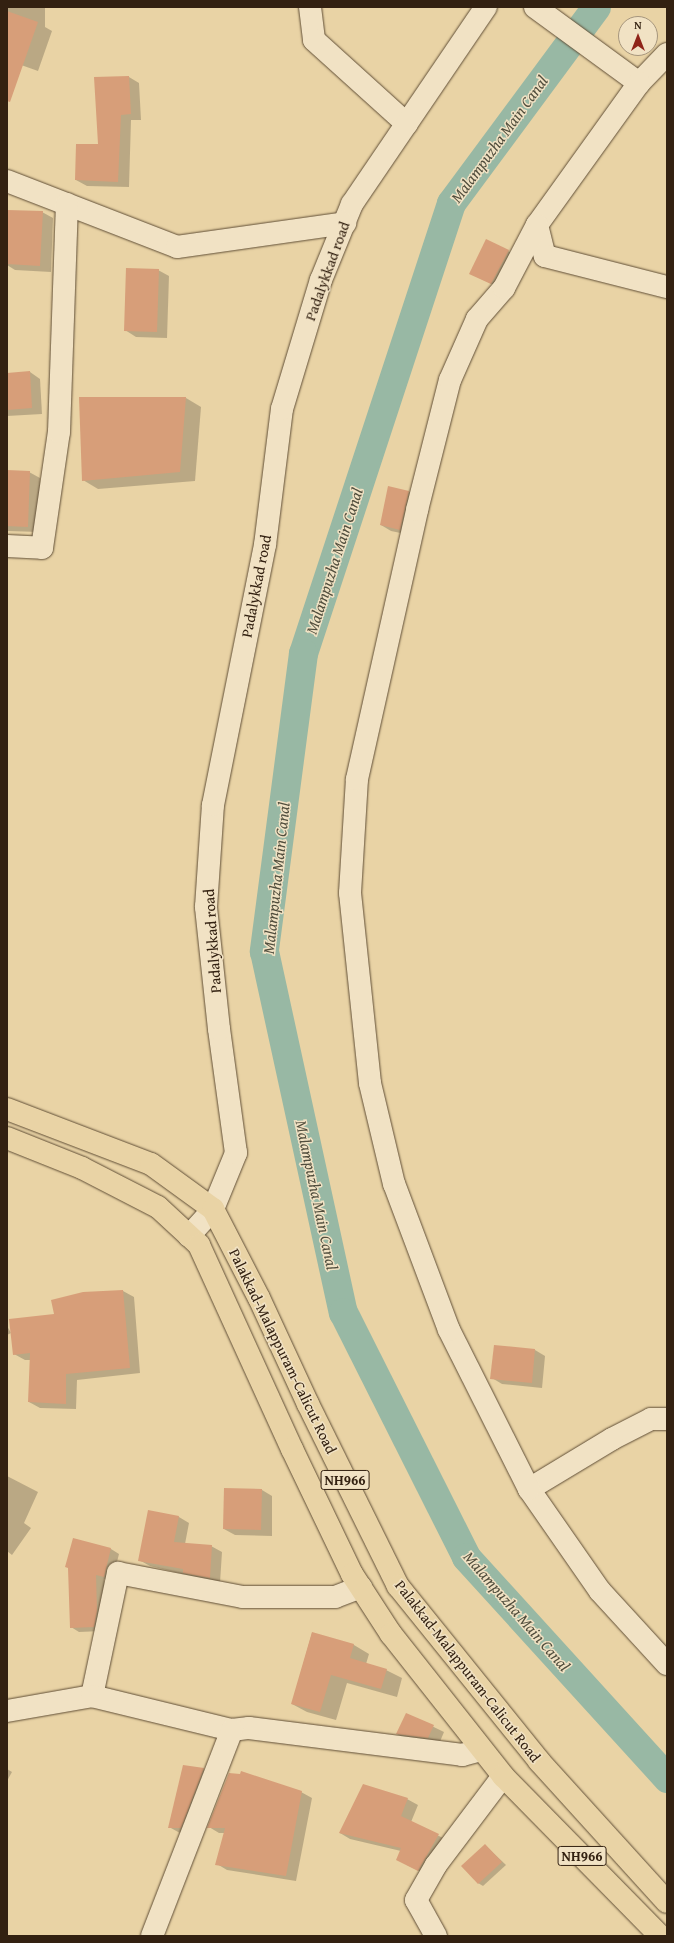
<!DOCTYPE html>
<style>
body{margin:0}
#map{position:relative;width:674px;height:1943px;overflow:hidden;background:#e9d3a5;font-family:"Gentium Book Plus",serif}
div>[style]{position:absolute}
[style*='--x']{left:calc(var(--x)*1px);top:calc(var(--y)*1px);width:calc(var(--w)*1px);rotate:calc(var(--a)*1deg)}
.shadow>*{inset:0;background:#0003}
.canal>*{height:29px;margin:-14.5px;padding:0 14.5px;transform-origin:14.5px;border-radius:14.5px;background:#98b8a4}
.building>*{inset:0;background:#d79e79}
.roads{filter:drop-shadow(0 0 1px #604e36) drop-shadow(0 0 1px #604e36)}
.minor>*{height:22px;margin:-11px;padding:0 11px;transform-origin:11px;border-radius:11px;background:#f1e2c4}
.tertiary>*{height:22px;margin:-11px;padding:0 11px;transform-origin:11px;border-radius:11px;background:#f1e2c4}
.trunk>*{height:22px;margin:-11px;padding:0 11px;transform-origin:11px;border-radius:11px;background:#e9d3a5}
span{translate:-50% -50%;white-space:nowrap;text-align:center;line-height:1.15;-webkit-text-stroke:3px #f1e2c4;paint-order:stroke}
.shield-label span{padding:1px 3px;background:#f1e2c4;border:1px solid;border-radius:3px;-webkit-text-stroke-width:0}
.shield-label{font-size:14px;color:#332111;font-weight:700}
.street-label{font-size:15px;color:#332111}
.water-label{font-size:16px;color:#514e3d;font-style:italic}
.frame{position:absolute;inset:0;border:8px solid #332111;pointer-events:none}
.north{position:absolute;left:618px;top:16px;width:40px;height:40px;box-sizing:border-box;background:#f1e2c4;border:1px solid #a5957c;border-radius:50%;rotate:0deg;font-size:11px;font-weight:700;line-height:16px;text-align:center;color:#332111}
.north::after{content:'';display:block;margin:auto;width:14px;height:18px;background:#8f2418;clip-path:polygon(50% 0,100% 100%,50% 72%,0 100%)}
</style>
<div id="map">
<div class="shadow">
<div style="clip-path:polygon(7px 7px,45px 7px,45px 27px,52px 31px,38px 71px,7px 60px)"></div>
<div style="clip-path:polygon(129px 77px,139px 83px,141px 120px,131px 120px,129px 187px,87px 186px,76px 180px,99px 145px)"></div>
<div style="clip-path:polygon(7px 211px,42px 212px,53px 218px,51px 272px,15px 270px,7px 265px)"></div>
<div style="clip-path:polygon(508px 251px,519px 257px,502px 289px,471px 274px)"></div>
<div style="clip-path:polygon(158px 270px,169px 276px,167px 338px,136px 337px,125px 330px)"></div>
<div style="clip-path:polygon(30px 372px,40px 379px,42px 414px,7px 416px,7px 374px)"></div>
<div style="clip-path:polygon(186px 398px,201px 407px,195px 481px,98px 489px,83px 480px)"></div>
<div style="clip-path:polygon(7px 472px,29px 472px,40px 478px,39px 532px,7px 531px)"></div>
<div style="clip-path:polygon(409px 492px,419px 498px,410px 535px,391px 531px,381px 525px)"></div>
<div style="clip-path:polygon(123px 1291px,134px 1297px,140px 1373px,77px 1380px,76px 1409px,40px 1408px,29px 1402px,31px 1360px,25px 1360px,14px 1354px,56px 1315px)"></div>
<div style="clip-path:polygon(7px 1326px,11px 1333px,7px 1335px)"></div>
<div style="clip-path:polygon(535px 1350px,545px 1356px,542px 1388px,502px 1384px,492px 1378px)"></div>
<div style="clip-path:polygon(7px 1476px,38px 1492px,24px 1523px,31px 1528px,12px 1555px,7px 1551px)"></div>
<div style="clip-path:polygon(262px 1490px,272px 1496px,272px 1536px,235px 1535px,224px 1529px)"></div>
<div style="clip-path:polygon(149px 1511px,179px 1517px,189px 1523px,185px 1544px,211px 1546px,222px 1552px,220px 1583px,150px 1566px,139px 1560px)"></div>
<div style="clip-path:polygon(74px 1539px,111px 1549px,119px 1554px,112px 1582px,104px 1579px,105px 1616px,102px 1631px,79px 1632px,71px 1627px)"></div>
<div style="clip-path:polygon(312px 1633px,354px 1645px,369px 1654px,366px 1664px,386px 1670px,402px 1678px,397px 1697px,347px 1683px,336px 1720px,307px 1712px,292px 1704px)"></div>
<div style="clip-path:polygon(407px 1714px,444px 1732px,439px 1744px,408px 1740px,397px 1734px)"></div>
<div style="clip-path:polygon(7px 1769px,12px 1772px,7px 1781px)"></div>
<div style="clip-path:polygon(203px 1769px,214px 1775px,191px 1833px,180px 1833px,169px 1827px)"></div>
<div style="clip-path:polygon(301px 1792px,312px 1798px,296px 1881px,227px 1870px,217px 1864px,225px 1833px,219px 1833px,209px 1827px)"></div>
<div style="clip-path:polygon(407px 1799px,418px 1805px,411px 1822px,449px 1841px,429px 1876px,407px 1865px,401px 1851px,350px 1839px,340px 1833px)"></div>
<div style="clip-path:polygon(485px 1845px,506px 1865px,483px 1886px,478px 1883px)"></div>
</div>
<div class="canal">
<div style="--x:596;--y:7;--w:244;--a:126.5"></div>
<div style="--x:451;--y:203;--w:474;--a:108.2"></div>
<div style="--x:303;--y:653;--w:301;--a:97.5"></div>
<div style="--x:264;--y:951;--w:370;--a:77.7"></div>
<div style="--x:343;--y:1312;--w:274;--a:63.3"></div>
<div style="--x:466;--y:1557;--w:299;--a:47.7"></div>
</div>
<div class="building">
<div style="clip-path:polygon(7px 11px,38px 22px,10px 102px,7px 101px)"></div>
<div style="clip-path:polygon(129px 76px,131px 114px,121px 115px,118px 182px,75px 180px,76px 144px,98px 144px,94px 77px)"></div>
<div style="clip-path:polygon(7px 210px,43px 211px,40px 266px,7px 264px)"></div>
<div style="clip-path:polygon(486px 239px,509px 250px,491px 284px,469px 274px)"></div>
<div style="clip-path:polygon(126px 268px,159px 269px,157px 332px,124px 331px)"></div>
<div style="clip-path:polygon(30px 371px,32px 408px,7px 410px,7px 373px)"></div>
<div style="clip-path:polygon(79px 397px,186px 397px,180px 472px,82px 481px)"></div>
<div style="clip-path:polygon(7px 470px,30px 471px,28px 527px,7px 526px)"></div>
<div style="clip-path:polygon(388px 486px,409px 491px,400px 530px,380px 525px)"></div>
<div style="clip-path:polygon(123px 1290px,130px 1368px,66px 1374px,66px 1404px,28px 1402px,30px 1353px,13px 1355px,9px 1319px,54px 1314px,51px 1300px,83px 1292px)"></div>
<div style="clip-path:polygon(494px 1345px,535px 1349px,532px 1383px,490px 1379px)"></div>
<div style="clip-path:polygon(224px 1488px,262px 1489px,261px 1530px,223px 1529px)"></div>
<div style="clip-path:polygon(148px 1510px,179px 1516px,174px 1542px,212px 1545px,210px 1578px,183px 1573px,183px 1569px,138px 1561px)"></div>
<div style="clip-path:polygon(73px 1538px,111px 1548px,104px 1577px,96px 1575px,97px 1611px,94px 1627px,70px 1628px,68px 1568px,65px 1567px)"></div>
<div style="clip-path:polygon(312px 1632px,354px 1644px,350px 1658px,387px 1669px,381px 1689px,331px 1675px,320px 1712px,291px 1704px)"></div>
<div style="clip-path:polygon(406px 1713px,434px 1725px,428px 1738px,396px 1734px)"></div>
<div style="clip-path:polygon(183px 1765px,204px 1768px,181px 1828px,168px 1828px)"></div>
<div style="clip-path:polygon(241px 1771px,302px 1791px,286px 1876px,215px 1865px,225px 1828px,207px 1828px,229px 1773px,240px 1774px)"></div>
<div style="clip-path:polygon(363px 1784px,408px 1798px,401px 1816px,439px 1834px,418px 1871px,396px 1860px,401px 1848px,339px 1833px)"></div>
<div style="clip-path:polygon(485px 1844px,502px 1862px,478px 1884px,461px 1866px)"></div>
</div>
<div class="roads">
<div class="minor">
<div style="--x:310;--y:7;--w:33;--a:83"></div>
<div style="--x:314;--y:40;--w:125;--a:42.1"></div>
<div style="--x:535;--y:7;--w:129;--a:36.2"></div>
<div style="--x:667;--y:54;--w:40;--a:134"></div>
<div style="--x:639;--y:83;--w:175;--a:125.7"></div>
<div style="--x:537;--y:225;--w:32;--a:76"></div>
<div style="--x:545;--y:256;--w:126;--a:14.3"></div>
<div style="--x:7;--y:181;--w:182;--a:21.2"></div>
<div style="--x:177;--y:247;--w:170;--a:-8.1"></div>
<div style="--x:7;--y:546;--w:35;--a:3"></div>
<div style="--x:42;--y:548;--w:117;--a:-81.7"></div>
<div style="--x:59;--y:432;--w:228;--a:-88"></div>
<div style="--x:189;--y:1236;--w:36;--a:-48"></div>
<div style="--x:667;--y:1419;--w:16;--a:180"></div>
<div style="--x:651;--y:1419;--w:44;--a:152.9"></div>
<div style="--x:612;--y:1439;--w:97;--a:148.9"></div>
<div style="--x:529;--y:1489;--w:124;--a:55.2"></div>
<div style="--x:600;--y:1591;--w:99;--a:47.5"></div>
<div style="--x:529;--y:1489;--w:178;--a:-116.7"></div>
<div style="--x:449;--y:1330;--w:156;--a:-110.6"></div>
<div style="--x:394;--y:1184;--w:104;--a:-103.4"></div>
<div style="--x:370;--y:1083;--w:191;--a:-96"></div>
<div style="--x:350;--y:893;--w:114;--a:-86.5"></div>
<div style="--x:357;--y:779;--w:276;--a:-77.4"></div>
<div style="--x:417;--y:510;--w:134;--a:-75.8"></div>
<div style="--x:450;--y:380;--w:67;--a:-66.1"></div>
<div style="--x:477;--y:319;--w:41;--a:-48.9"></div>
<div style="--x:504;--y:288;--w:71;--a:-62.4"></div>
<div style="--x:92;--y:1696;--w:126;--a:-78.1"></div>
<div style="--x:118;--y:1573;--w:127;--a:10.9"></div>
<div style="--x:243;--y:1597;--w:92;--a:0"></div>
<div style="--x:335;--y:1597;--w:28;--a:-21"></div>
<div style="--x:7;--y:1711;--w:86;--a:-10"></div>
<div style="--x:92;--y:1696;--w:144;--a:13.7"></div>
<div style="--x:232;--y:1730;--w:17;--a:-7"></div>
<div style="--x:249;--y:1728;--w:215;--a:7.2"></div>
<div style="--x:462;--y:1755;--w:20;--a:-15"></div>
<div style="--x:152;--y:1936;--w:221;--a:-68.8"></div>
<div style="--x:436;--y:1936;--w:41;--a:-119.1"></div>
<div style="--x:416;--y:1900;--w:40;--a:-60.3"></div>
<div style="--x:436;--y:1865;--w:111;--a:-53"></div>
</div>
<div class="tertiary">
<div style="--x:213;--y:1209;--w:61;--a:-67.7"></div>
<div style="--x:236;--y:1153;--w:125;--a:-97.8"></div>
<div style="--x:219;--y:1029;--w:123;--a:-96.1"></div>
<div style="--x:206;--y:907;--w:102;--a:-86.1"></div>
<div style="--x:213;--y:805;--w:265;--a:-78.7"></div>
<div style="--x:265;--y:545;--w:137;--a:-82.9"></div>
<div style="--x:282;--y:409;--w:135;--a:-73.2"></div>
<div style="--x:321;--y:280;--w:82;--a:-67.8"></div>
<div style="--x:352;--y:204;--w:238;--a:-55.8"></div>
</div>
<div class="trunk">
<div style="--x:7;--y:1109;--w:154;--a:20.9"></div>
<div style="--x:151;--y:1164;--w:77;--a:36"></div>
<div style="--x:213;--y:1209;--w:100;--a:62.7"></div>
<div style="--x:259;--y:1298;--w:117;--a:65.2"></div>
<div style="--x:308;--y:1404;--w:203;--a:63.7"></div>
<div style="--x:398;--y:1586;--w:225;--a:51.1"></div>
<div style="--x:539;--y:1761;--w:190;--a:47.8"></div>
<div style="--x:7;--y:1138;--w:81;--a:21.8"></div>
<div style="--x:82;--y:1168;--w:85;--a:27.2"></div>
<div style="--x:158;--y:1207;--w:56;--a:42.8"></div>
<div style="--x:199;--y:1245;--w:224;--a:65.5"></div>
<div style="--x:292;--y:1449;--w:139;--a:64.4"></div>
<div style="--x:352;--y:1574;--w:72;--a:57"></div>
<div style="--x:391;--y:1634;--w:181;--a:51.7"></div>
<div style="--x:503;--y:1776;--w:224;--a:45.5"></div>
</div>
</div>
<div class="shield-label">
<span style="left:345px;top:1480px">NH966</span>
<span style="left:582px;top:1856px">NH966</span>
</div>
<div class="street-label">
<span style="left:327px;top:271px;rotate:-70deg">Padalykkad road</span>
<span style="left:256px;top:586px;rotate:-79deg">Padalykkad road</span>
<span style="left:212px;top:941px;rotate:-94deg">Padalykkad road</span>
<span style="left:283px;top:1351px;rotate:64deg">Palakkad-Malappuram-Calicut Road</span>
<span style="left:468px;top:1671px;rotate:52deg">Palakkad-Malappuram-Calicut Road</span>
</div>
<div class="water-label">
<span style="left:499px;top:139px;rotate:-54deg">Malampuzha Main Canal</span>
<span style="left:334px;top:561px;rotate:-72deg">Malampuzha Main Canal</span>
<span style="left:276px;top:878px;rotate:-84deg">Malampuzha Main Canal</span>
<span style="left:317px;top:1195px;rotate:78deg">Malampuzha Main Canal</span>
<span style="left:517px;top:1611px;rotate:49deg">Malampuzha Main Canal</span>
</div>
<div class="frame"></div>
<div class="north">N</div>
</div>
